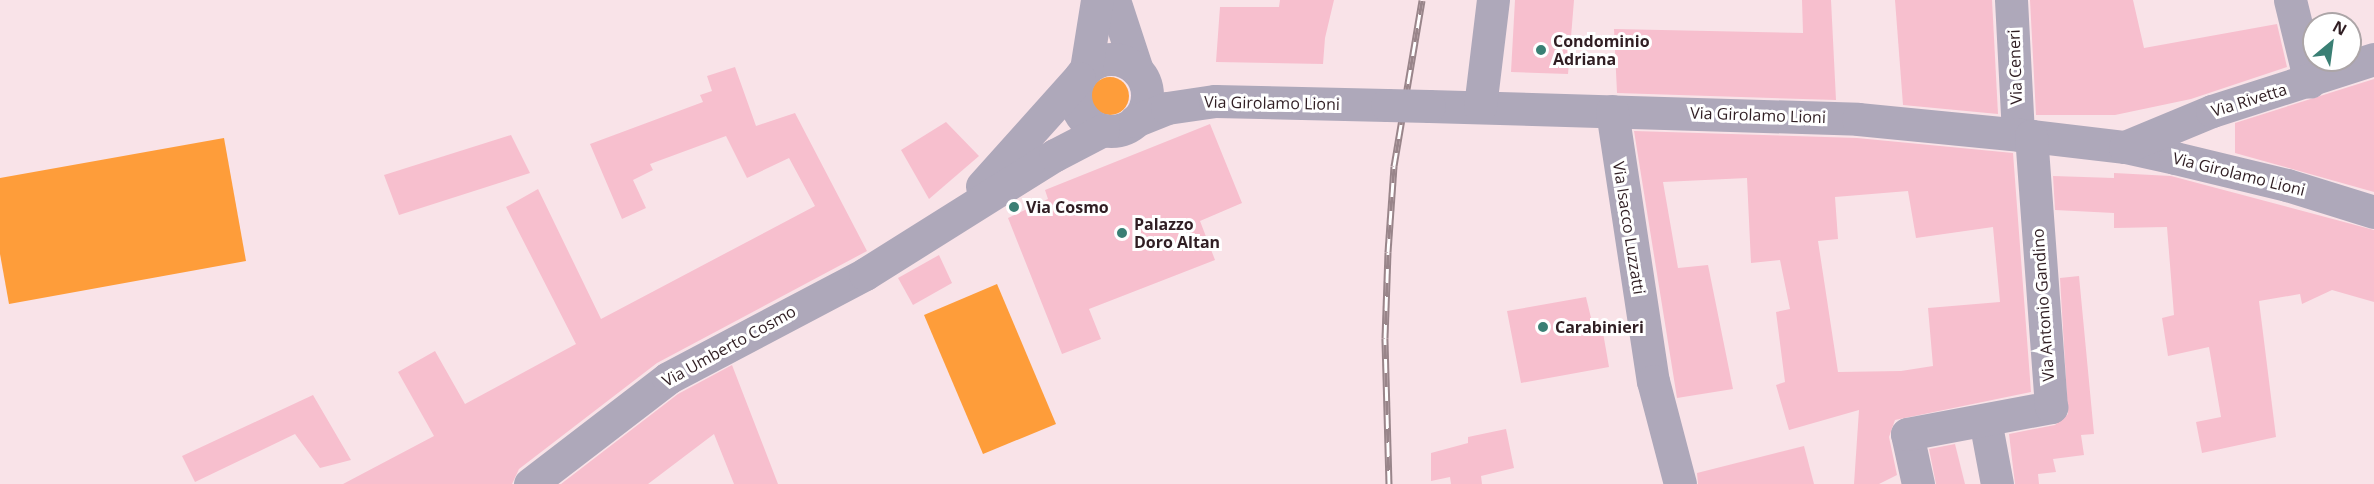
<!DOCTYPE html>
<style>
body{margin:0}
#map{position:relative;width:2374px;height:484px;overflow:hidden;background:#f9e3e8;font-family:"Open Sans",sans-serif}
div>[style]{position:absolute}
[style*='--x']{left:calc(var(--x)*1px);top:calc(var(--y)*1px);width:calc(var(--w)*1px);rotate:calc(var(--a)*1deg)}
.green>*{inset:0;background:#fe9d3a}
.round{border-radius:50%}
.building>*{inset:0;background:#f7bfce}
.minor>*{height:33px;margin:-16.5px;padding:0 16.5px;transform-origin:16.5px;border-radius:16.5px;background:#aea8ba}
.minor>.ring{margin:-16.5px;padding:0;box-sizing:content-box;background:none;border:33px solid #aea8ba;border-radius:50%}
.rail>*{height:7px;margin-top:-3.5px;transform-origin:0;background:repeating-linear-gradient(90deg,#fff 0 14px,#99858a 0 28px);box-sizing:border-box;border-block:2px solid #99858a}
.minor-bridge>*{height:33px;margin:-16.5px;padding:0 16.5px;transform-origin:16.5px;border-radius:16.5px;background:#aea8ba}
.dots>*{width:16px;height:16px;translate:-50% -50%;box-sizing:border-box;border:3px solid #fff;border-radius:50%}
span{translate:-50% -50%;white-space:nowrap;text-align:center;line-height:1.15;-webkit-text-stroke:6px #fff;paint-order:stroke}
.poi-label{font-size:16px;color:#301e23;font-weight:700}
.left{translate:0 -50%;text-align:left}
.street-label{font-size:16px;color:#301e23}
.north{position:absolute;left:2302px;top:12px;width:60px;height:60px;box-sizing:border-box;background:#fff;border:2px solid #aca5a7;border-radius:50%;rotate:29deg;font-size:16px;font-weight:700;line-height:24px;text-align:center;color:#301e23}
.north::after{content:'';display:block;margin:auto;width:21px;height:27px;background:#3a7f74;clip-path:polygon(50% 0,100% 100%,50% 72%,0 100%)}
</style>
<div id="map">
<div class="green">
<div class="round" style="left:1091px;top:77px;width:38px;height:38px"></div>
<div style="clip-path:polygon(224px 138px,246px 261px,9px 304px,0 254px,0 178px)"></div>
<div style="clip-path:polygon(997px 284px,1056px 424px,983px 454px,924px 315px)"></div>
</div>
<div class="building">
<div style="clip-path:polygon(1280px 0,1334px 0,1325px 38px,1323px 64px,1216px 62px,1220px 7px,1279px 7px)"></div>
<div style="clip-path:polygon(1515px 0,1574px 0,1568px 74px,1511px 72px)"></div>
<div style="clip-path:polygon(1802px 0,1831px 0,1836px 100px,1617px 93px,1614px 29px,1803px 33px)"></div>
<div style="clip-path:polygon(1895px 0,1992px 0,1998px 114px,1903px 105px)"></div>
<div style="clip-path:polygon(2030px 0,2133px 0,2144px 48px,2277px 24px,2287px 67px,2191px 99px,2115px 115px,2036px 115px)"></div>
<div style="clip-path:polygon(735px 67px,756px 126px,795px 113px,867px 251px,657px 363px,519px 469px,512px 484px,343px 484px,434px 436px,398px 372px,435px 351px,465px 404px,576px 344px,506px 207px,538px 189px,601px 319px,815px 206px,789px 158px,747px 178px,726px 136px,650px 164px,653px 170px,633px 180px,646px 208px,622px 219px,590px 144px,703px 102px,700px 95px,712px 91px,707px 76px)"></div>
<div style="clip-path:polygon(2374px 79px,2374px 192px,2235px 153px,2235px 123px)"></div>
<div style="clip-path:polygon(946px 122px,979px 156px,929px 199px,901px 150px)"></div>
<div style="clip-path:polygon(1210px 124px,1242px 203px,1200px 221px,1215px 260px,1089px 309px,1101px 339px,1062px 354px,1008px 218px,1048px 199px,1045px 190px)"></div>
<div style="clip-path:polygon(evenodd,1634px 131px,1857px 138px,2013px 153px,2031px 392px,1895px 420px,1889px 437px,1897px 475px,1879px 484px,1854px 484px,1859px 410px,1789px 430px,1776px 385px,1785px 382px,1776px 312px,1790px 309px,1780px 260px,1751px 263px,1747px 178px,1663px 182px,1678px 268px,1708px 265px,1733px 389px,1677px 398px,1634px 131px,1908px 191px,1916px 238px,1993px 227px,2000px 302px,1928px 308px,1933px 366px,1901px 371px,1838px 372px,1818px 241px,1838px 239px,1835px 197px,1908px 191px)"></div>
<div style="clip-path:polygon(511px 135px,530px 173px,399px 215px,384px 175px)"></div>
<div style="clip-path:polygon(2114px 173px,2171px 176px,2374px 230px,2374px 302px,2332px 290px,2302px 304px,2300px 294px,2259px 301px,2276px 437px,2202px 453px,2196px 422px,2221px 417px,2209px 347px,2168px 356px,2162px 318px,2174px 315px,2167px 227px,2114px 228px,2114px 213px,2055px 210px,2053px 176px,2114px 178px)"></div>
<div style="clip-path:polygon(939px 255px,952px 283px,913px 305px,898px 278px)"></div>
<div style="clip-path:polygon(2079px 276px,2094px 434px,2081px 435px,2084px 455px,2053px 459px,2056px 472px,2038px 474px,2039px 484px,2015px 484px,2009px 434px,2055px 425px,2068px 414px,2060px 278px)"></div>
<div style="clip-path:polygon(1586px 297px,1592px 322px,1601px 321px,1609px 367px,1521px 383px,1507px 311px)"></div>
<div style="clip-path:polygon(732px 365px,778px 484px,734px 484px,714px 434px,648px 484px,561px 484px,678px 394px)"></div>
<div style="clip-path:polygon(313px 395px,351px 460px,320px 468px,295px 434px,195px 482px,182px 456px)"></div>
<div style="clip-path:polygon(1506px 429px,1514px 468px,1481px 476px,1482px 484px,1451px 484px,1450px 477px,1431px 481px,1431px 453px,1468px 443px,1468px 437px)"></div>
<div style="clip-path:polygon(1955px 444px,1965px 484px,1936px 484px,1929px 449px)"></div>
<div style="clip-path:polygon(1804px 446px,1814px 484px,1698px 484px,1697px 473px)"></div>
</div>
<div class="minor">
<div style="--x:1114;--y:0;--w:74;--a:71.8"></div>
<div style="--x:2011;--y:0;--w:135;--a:87"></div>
<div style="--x:2290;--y:0;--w:84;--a:76.3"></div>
<div class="ring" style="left:1075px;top:59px;width:39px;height:39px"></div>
<div style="--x:1086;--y:69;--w:70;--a:-80.9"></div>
<div style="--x:1429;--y:106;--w:429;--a:1.7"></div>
<div style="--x:1858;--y:119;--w:174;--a:5.6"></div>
<div style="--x:2031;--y:136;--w:95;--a:6.7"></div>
<div style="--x:2125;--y:147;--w:51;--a:12.4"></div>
<div style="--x:2175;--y:158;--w:115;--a:13.6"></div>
<div style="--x:2287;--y:185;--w:91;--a:17.2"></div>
<div style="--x:1480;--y:107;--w:108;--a:-83.1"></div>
<div style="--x:1612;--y:111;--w:273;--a:81.4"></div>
<div style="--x:1653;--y:381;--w:106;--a:75.3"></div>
<div style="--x:1135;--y:121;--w:35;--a:-22"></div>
<div style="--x:1167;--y:108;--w:49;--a:-8.3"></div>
<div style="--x:1215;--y:101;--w:172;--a:1.3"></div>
<div style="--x:2125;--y:147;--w:94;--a:-22.5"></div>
<div style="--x:2212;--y:111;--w:170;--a:-17.8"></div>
<div style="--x:982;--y:186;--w:145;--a:-48.1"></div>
<div style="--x:1985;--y:420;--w:65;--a:79.4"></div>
<div style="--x:530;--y:484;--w:174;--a:-37.5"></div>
<div style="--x:668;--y:378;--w:223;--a:-27.8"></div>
<div style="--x:865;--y:274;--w:224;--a:-32.1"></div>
<div style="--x:1055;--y:155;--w:54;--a:-27.5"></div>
<div style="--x:1918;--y:484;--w:51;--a:-102.4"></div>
<div style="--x:1907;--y:434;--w:147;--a:-10.6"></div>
<div style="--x:2051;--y:407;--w:272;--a:-94.2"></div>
</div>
<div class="rail">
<div style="--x:1389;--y:484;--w:146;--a:-91.6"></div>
<div style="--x:1385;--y:338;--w:86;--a:-88"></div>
<div style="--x:1388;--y:252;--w:86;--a:-86"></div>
<div style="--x:1394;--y:166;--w:168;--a:-80.4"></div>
</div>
<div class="minor-bridge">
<div style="--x:1387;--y:105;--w:42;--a:1.4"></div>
</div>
<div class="dots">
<div style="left:1541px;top:50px;background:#3a7f74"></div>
<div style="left:1014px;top:207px;background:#3a7f74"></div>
<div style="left:1122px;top:233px;background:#3a7f74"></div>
<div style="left:1543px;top:327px;background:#3a7f74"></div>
</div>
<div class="poi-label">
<span class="left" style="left:1553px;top:50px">Condominio<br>Adriana</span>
<span class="left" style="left:1026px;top:207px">Via Cosmo</span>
<span class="left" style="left:1134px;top:233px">Palazzo<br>Doro Altan</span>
<span class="left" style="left:1555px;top:327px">Carabinieri</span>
</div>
<div class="street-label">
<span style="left:2015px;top:67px;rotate:-92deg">Via Ceneri</span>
<span style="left:2249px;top:100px;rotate:-17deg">Via Rivetta</span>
<span style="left:1272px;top:103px;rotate:1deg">Via Girolamo Lioni</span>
<span style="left:1758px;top:115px;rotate:2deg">Via Girolamo Lioni</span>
<span style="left:2239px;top:174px;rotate:14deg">Via Girolamo Lioni</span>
<span style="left:1629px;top:228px;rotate:81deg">Via Isacco Luzzatti</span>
<span style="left:2043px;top:305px;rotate:-94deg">Via Antonio Gandino</span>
<span style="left:729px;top:346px;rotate:-29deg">Via Umberto Cosmo</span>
</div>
<div class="north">N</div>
</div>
